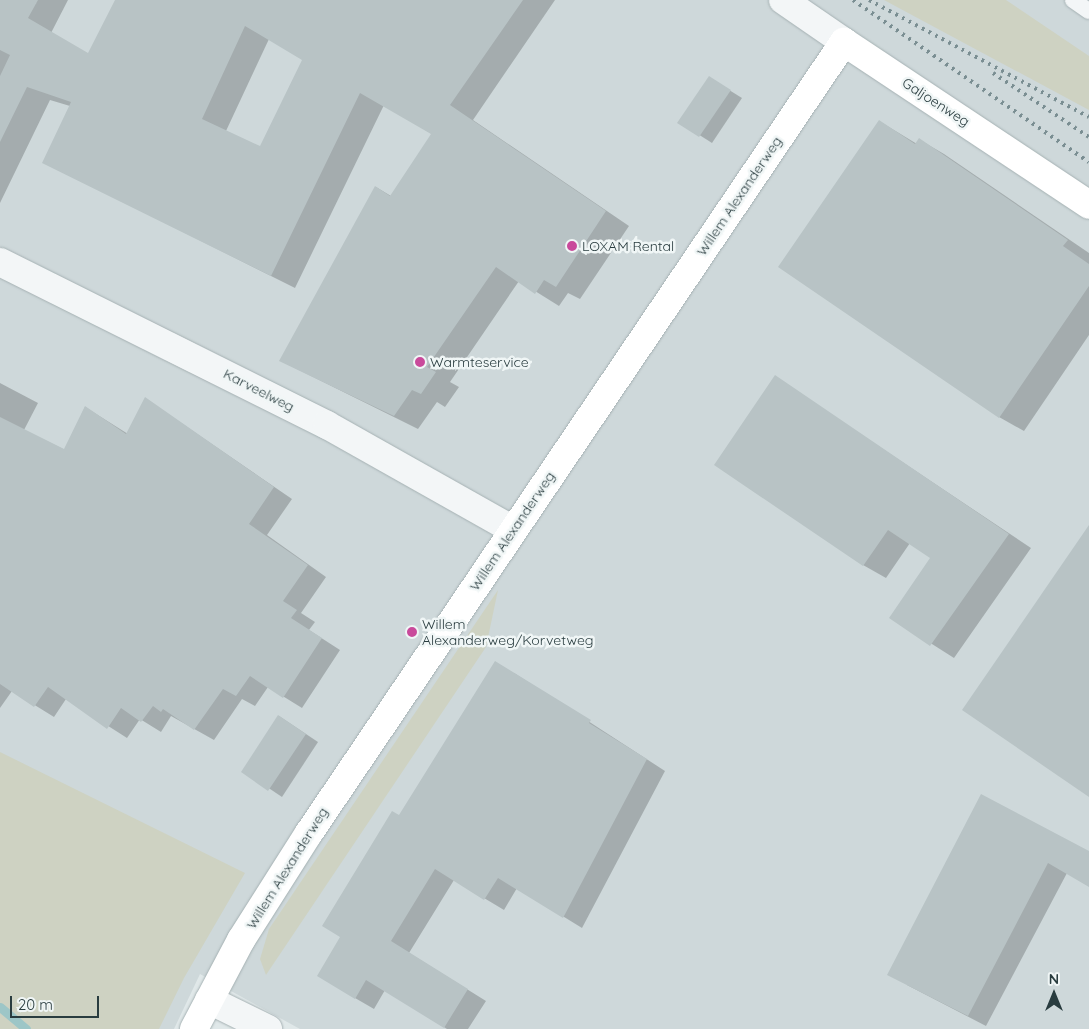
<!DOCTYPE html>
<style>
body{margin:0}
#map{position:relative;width:1089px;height:1029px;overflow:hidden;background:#e0e8e9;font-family:Quicksand,sans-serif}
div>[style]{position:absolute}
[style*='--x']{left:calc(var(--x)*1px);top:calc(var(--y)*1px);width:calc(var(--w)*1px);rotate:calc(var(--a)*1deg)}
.built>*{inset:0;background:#ced8da}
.green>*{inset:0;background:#ced2c2}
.shadow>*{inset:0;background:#0003}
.stream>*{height:9px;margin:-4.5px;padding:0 4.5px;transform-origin:4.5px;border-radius:4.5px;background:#9dc6c7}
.building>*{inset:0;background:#b8c3c5}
.roads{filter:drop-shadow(0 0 1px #a5b1b3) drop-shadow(0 0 1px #a5b1b3)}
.lane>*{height:16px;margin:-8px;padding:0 8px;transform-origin:8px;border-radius:8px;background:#f3f6f7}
.street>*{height:28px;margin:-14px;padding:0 14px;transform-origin:14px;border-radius:14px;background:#f3f6f7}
.secondary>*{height:28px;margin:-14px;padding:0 14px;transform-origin:14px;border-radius:14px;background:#fff}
.rail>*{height:4px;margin-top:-2px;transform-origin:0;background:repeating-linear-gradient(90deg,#7a8e92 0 2.5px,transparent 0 7.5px)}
.dots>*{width:14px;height:14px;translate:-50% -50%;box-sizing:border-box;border:2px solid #f0f6f6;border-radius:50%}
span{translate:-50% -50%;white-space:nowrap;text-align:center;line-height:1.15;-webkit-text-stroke:5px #f0f6f6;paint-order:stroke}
.street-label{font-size:14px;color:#293c3f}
.poi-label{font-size:14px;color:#293c3f}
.left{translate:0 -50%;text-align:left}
.north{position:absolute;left:1029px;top:969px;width:50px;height:50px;-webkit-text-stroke:4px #f0f6f6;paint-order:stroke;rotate:0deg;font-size:14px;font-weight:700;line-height:20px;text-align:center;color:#293c3f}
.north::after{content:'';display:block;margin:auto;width:18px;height:22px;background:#293c3f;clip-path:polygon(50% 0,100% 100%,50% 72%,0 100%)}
.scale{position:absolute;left:10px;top:996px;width:89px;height:22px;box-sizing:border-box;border:2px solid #293c3f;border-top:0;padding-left:6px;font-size:15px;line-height:18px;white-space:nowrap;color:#293c3f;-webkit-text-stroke:4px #f0f6f6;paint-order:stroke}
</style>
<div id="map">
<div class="built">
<div style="clip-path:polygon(0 0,1089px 0,1089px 1029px,300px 1029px,200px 974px,174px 1029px,0 1029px)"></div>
</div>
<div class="green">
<div style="clip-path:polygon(884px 0,1006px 0,1089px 56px,1089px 110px)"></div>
<div style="clip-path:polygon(498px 590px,486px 647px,266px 975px,260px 959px,269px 929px)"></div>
<div style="clip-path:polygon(0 752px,245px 873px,184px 978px,159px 1029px,0 1029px)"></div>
</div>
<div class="shadow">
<div style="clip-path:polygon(evenodd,0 0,68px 0,51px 33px,88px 55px,117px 0,555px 0,473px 120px,629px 226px,580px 299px,568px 293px,559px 306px,519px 281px,450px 382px,459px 387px,445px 407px,437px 402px,418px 429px,281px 361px,376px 187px,391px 196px,432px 134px,384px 105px,295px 288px,44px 162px,70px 106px,50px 100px,0 203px,0 0,269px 39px,304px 59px,260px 148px,226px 131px,269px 39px)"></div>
<div style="clip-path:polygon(721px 85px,742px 98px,712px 143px,679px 122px)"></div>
<div style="clip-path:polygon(879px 121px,917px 144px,920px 140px,944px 154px,1089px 253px,1089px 335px,1024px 431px,999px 417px)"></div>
<div style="clip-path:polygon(775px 377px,1031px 548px,954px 658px,891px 618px,932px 558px,910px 543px,886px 578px,863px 565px)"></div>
<div style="clip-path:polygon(0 383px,38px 403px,24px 430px,65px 450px,85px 407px,128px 434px,146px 399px,292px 499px,267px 535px,326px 577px,301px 613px,315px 622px,309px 630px,340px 650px,302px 708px,268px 687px,255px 706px,242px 699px,214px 740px,171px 716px,161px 732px,140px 719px,127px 738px,66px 699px,54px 717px,12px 691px,0 708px)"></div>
<div style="clip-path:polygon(514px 673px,665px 771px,582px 928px,517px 888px,504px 910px,454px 880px,409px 953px,486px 1001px,468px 1029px,447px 1029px,385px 990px,374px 1009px,355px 998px,342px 937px,399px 817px)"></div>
<div style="clip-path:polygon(279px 716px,318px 742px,282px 797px,243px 771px)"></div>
<div style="clip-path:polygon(981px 796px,1089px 858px,1089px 886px,1067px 873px,986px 1026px,907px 985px)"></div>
</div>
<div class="stream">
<div style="--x:0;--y:1007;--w:34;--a:40"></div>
</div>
<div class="building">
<div style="clip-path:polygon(evenodd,0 0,38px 0,28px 18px,88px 53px,115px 0,523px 0,450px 105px,606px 211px,556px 287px,544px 280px,535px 294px,496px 267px,427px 367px,436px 372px,421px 394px,412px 390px,394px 416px,279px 361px,375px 186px,390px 196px,431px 134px,360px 93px,271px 276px,42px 163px,71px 102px,27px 87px,0 142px,0 76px,10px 55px,0 50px,0 0,245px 26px,302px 60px,260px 146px,202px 119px,245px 26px)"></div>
<div style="clip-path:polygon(709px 76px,731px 90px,699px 137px,677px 123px)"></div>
<div style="clip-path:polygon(879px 120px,915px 144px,919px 138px,1068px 240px,1063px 246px,1089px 264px,1089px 286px,999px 418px,778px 267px)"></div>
<div style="clip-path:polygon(775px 375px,1009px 534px,930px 646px,889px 618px,930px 558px,888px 530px,863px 566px,714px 465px)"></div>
<div style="clip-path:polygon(145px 397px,274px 487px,249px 524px,308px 565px,283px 601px,297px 610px,291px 618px,322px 638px,283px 698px,250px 676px,236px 696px,223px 689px,194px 730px,163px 709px,161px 712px,153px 706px,141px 722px,121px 708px,107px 729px,48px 687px,34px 707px,0 684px,0 417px,64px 449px,85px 406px,126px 434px)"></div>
<div style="clip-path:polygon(1089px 525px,1089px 797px,962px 710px)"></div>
<div style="clip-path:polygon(495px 661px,591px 720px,589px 723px,647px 759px,563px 918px,498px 878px,484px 900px,435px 869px,391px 941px,468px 989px,444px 1028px,366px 980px,355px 999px,317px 976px,340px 937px,322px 926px,392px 811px,399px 815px)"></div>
<div style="clip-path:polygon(278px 715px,306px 734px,268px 791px,241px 772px)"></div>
<div style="clip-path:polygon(981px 794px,1089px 851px,1089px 887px,1048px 863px,968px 1016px,887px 975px)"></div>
</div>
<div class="roads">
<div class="lane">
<div style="--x:1073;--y:0;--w:19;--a:35"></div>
</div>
<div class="street">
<div style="--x:783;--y:0;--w:74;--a:34.5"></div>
<div style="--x:0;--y:262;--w:365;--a:26.5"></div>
<div style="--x:327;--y:425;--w:214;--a:29.4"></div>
<div style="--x:209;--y:1000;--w:66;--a:26.2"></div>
</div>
<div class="secondary">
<div style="--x:194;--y:1029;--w:101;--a:-62.2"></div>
<div style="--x:241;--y:940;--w:127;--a:-57.6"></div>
<div style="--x:309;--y:833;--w:955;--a:-55.93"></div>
<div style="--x:844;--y:42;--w:294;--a:33.6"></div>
</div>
</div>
<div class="rail">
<div style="--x:853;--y:0;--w:286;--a:34.5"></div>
<div style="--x:869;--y:0;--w:249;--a:28"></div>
<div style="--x:993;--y:73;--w:115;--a:33.7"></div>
</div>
<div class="dots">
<div style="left:572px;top:246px;background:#c94a9b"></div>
<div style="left:420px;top:362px;background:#c94a9b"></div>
<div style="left:412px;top:632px;background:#c94a9b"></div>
</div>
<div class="street-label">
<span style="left:936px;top:102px;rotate:33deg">Galjoenweg</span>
<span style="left:739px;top:196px;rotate:-56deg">Willem Alexanderweg</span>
<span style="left:259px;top:390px;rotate:27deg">Karveelweg</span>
<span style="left:512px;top:531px;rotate:-56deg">Willem Alexanderweg</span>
<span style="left:287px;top:868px;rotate:-58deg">Willem Alexanderweg</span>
</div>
<div class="poi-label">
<span class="left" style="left:582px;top:246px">LOXAM Rental</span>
<span class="left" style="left:430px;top:362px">Warmteservice</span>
<span class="left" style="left:422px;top:632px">Willem<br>Alexanderweg/Korvetweg</span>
</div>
<div class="north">N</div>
<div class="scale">20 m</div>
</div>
